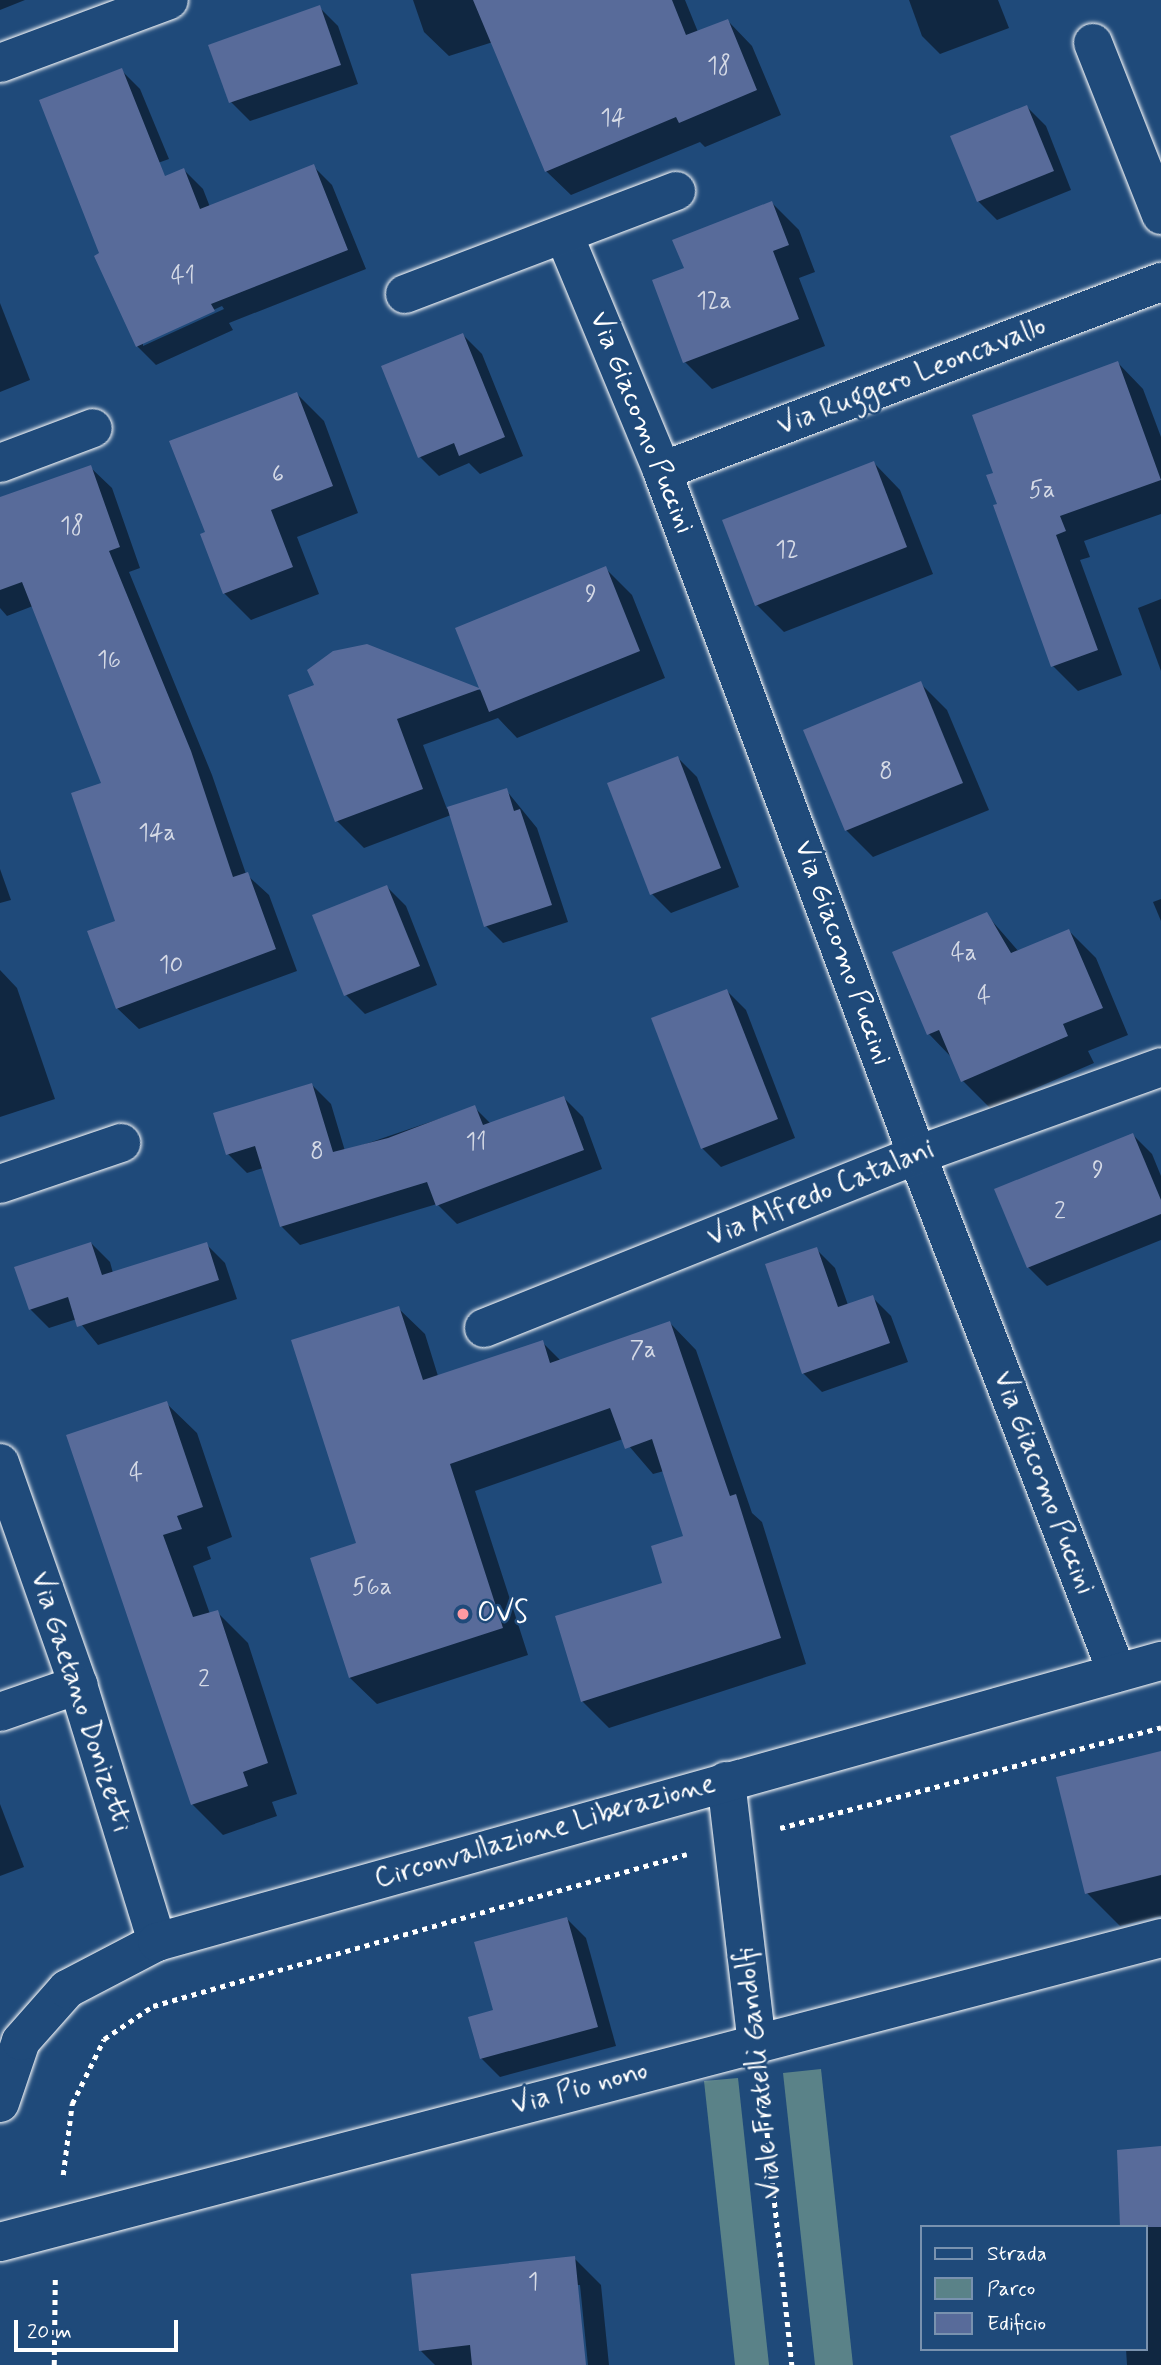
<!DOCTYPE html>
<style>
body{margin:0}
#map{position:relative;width:1161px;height:2365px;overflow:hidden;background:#1f4a7a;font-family:Mynerve,sans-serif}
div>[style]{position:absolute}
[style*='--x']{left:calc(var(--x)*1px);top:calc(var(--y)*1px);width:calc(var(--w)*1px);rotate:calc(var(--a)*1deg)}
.green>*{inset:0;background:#5a8288}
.shadow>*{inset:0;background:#0007}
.building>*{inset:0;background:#586b9a}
.path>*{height:4.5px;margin-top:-2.25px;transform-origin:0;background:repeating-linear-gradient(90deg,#fff 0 5px,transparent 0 10px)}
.roads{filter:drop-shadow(0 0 2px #fff) drop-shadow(0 0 2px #fff)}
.minor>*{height:38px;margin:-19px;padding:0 19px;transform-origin:19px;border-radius:19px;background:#1f4a7a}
.secondary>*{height:38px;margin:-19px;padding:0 19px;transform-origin:19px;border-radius:19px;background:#1f4a7a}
.dots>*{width:19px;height:19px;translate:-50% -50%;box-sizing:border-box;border:4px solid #1f4a7a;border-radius:50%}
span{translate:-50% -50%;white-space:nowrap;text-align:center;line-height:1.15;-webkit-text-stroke:5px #1f4a7a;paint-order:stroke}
.number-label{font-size:24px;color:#d5dae6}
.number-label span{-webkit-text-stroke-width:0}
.street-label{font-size:28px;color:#fff}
.poi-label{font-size:28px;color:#fff}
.left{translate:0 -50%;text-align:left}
.legend{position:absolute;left:920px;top:2225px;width:228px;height:126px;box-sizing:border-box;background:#1f4a7a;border:2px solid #7992af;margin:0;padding:9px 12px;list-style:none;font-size:21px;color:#fff}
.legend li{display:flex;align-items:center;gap:14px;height:35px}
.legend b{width:35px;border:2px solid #7992af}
.scale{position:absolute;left:14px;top:2320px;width:164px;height:32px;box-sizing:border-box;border:4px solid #fff;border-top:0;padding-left:9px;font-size:21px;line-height:24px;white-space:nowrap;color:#fff;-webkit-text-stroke:5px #1f4a7a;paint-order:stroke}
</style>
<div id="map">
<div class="green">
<div style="clip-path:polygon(821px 2069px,853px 2365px,815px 2365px,783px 2073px)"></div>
<div style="clip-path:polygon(738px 2078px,769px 2365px,735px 2365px,704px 2081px)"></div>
</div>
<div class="shadow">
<div style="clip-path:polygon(0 0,25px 0,0 10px)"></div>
<div style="clip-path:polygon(413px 0,685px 0,698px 32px,728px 21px,752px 46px,781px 115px,705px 147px,700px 142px,571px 195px,546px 171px,493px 42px,449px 56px,424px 32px)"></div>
<div style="clip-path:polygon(909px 0,998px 0,1009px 28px,940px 54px,922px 36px)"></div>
<div style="clip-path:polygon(319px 7px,338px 26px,358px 84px,250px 121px,231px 102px)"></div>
<div style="clip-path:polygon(121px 70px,140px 89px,169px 159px,87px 188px)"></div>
<div style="clip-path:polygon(1027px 107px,1046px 126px,1071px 190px,997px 220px,978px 201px)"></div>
<div style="clip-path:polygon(evenodd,313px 166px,332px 185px,366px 269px,229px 323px,233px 330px,156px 365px,137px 346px,184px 170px,203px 189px,210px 207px,313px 166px,222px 306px,224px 309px,143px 346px,143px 342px,222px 306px)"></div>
<div style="clip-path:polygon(772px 203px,799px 230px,815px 272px,799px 278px,825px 346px,712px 389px,685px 362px,654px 281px,686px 269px)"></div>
<div style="clip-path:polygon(0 303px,30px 380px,0 392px)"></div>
<div style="clip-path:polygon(463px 335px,482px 354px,523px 456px,480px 474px,469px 463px,439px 476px,420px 457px)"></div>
<div style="clip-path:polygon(1118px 363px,1143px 389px,1161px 437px,1161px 514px,1084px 541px,1090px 557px,1080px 560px,1122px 675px,1078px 691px,1053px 666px,999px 505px,995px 474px)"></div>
<div style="clip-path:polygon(297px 394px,324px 421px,358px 513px,297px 537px,319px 594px,251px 620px,224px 593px,207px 533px)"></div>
<div style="clip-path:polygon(874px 463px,900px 490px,933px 574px,784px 632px,757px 605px)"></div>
<div style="clip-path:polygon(90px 467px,112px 488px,140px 568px,129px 572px,212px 775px,246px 874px,269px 895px,297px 971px,139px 1029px,117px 1008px,117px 922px,104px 784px,33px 606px,7px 616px,0 608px,0 499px)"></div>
<div style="clip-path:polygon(605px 568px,632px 595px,665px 678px,517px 738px,498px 718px,423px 745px,447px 809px,506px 790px,537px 828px,568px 922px,503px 943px,486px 926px,451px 815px,364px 848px,337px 821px,316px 686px,367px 646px,482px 691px)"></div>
<div style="clip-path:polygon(1161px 599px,1161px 671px,1138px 608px)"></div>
<div style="clip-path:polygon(920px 683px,947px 710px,989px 810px,873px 857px,846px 830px)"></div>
<div style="clip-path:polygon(678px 758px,697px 777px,739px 887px,671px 913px,652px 894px)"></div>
<div style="clip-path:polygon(0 869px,11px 900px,0 903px)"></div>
<div style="clip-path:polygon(387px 887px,406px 906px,437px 985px,365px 1014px,346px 995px)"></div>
<div style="clip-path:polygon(1161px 899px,1161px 921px,1153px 902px)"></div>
<div style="clip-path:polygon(986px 914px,1019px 952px,1069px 931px,1096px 958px,1128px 1035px,1088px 1051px,1094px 1063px,990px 1108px,963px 1081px,953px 1059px,929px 1034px)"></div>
<div style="clip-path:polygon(0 970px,17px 988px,55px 1099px,0 1117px)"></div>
<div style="clip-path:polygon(727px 991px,746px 1010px,795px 1138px,721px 1167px,702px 1148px)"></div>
<div style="clip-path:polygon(312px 1085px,331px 1104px,345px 1151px,474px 1107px,491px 1124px,564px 1098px,583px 1117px,602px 1169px,457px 1224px,437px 1204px,300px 1245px,281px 1226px,263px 1168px,247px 1173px,228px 1154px)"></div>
<div style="clip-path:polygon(1133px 1135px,1152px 1154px,1161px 1176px,1161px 1240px,1047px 1286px,1028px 1267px)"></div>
<div style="clip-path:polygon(91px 1243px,110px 1262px,113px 1273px,206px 1244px,225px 1263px,237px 1299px,98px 1345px,77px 1319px,49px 1328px,30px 1309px)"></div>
<div style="clip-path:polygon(816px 1249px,835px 1268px,848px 1305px,872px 1297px,891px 1316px,908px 1362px,822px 1392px,803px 1373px)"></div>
<div style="clip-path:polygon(398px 1308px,425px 1334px,438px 1376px,542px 1342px,561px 1361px,670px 1323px,696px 1350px,752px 1513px,762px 1522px,806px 1664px,609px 1728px,582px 1701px,664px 1584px,685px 1537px,664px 1471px,653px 1474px,623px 1439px,475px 1491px,528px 1655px,377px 1704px,350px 1678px,358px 1544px)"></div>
<div style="clip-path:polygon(166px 1403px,197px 1433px,232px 1537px,207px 1547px,211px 1559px,193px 1566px,210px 1614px,217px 1612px,248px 1643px,297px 1794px,272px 1802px,277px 1816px,223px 1835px,192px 1804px,68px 1437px)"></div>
<div style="clip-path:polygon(1161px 1753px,1161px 1916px,1120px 1926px,1087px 1893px)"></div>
<div style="clip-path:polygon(0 1804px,24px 1867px,0 1876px)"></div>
<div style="clip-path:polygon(567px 1919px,586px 1938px,616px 2046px,500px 2077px,481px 2058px,495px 2011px)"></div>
<div style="clip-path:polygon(1161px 2148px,1161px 2365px,1127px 2365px,1126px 2349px,1145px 2349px,1145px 2227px)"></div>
<div style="clip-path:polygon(574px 2258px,601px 2285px,609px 2365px,588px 2365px,580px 2285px,576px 2285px,584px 2365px,435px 2365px,421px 2351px)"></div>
</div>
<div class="building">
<div style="clip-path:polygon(473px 0,672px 0,686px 35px,728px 19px,757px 90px,679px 123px,676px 117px,545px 172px)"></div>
<div style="clip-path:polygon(320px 5px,341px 65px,229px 103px,208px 45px)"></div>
<div style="clip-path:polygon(122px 68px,165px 176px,184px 168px,200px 209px,314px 164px,348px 250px,211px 304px,215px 311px,136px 347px,94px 256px,99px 253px,39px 100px)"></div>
<div style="clip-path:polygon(1027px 105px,1054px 171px,977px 202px,950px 136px)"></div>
<div style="clip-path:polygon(772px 201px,789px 245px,773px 251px,799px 319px,683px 363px,652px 280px,684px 268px,672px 240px)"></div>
<div style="clip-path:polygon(463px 333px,505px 437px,459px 456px,454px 443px,418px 458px,381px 366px)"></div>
<div style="clip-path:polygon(1118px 361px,1161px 480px,1060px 516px,1066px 531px,1056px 535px,1098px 650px,1051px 667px,993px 505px,997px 504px,986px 475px,993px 473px,972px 415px)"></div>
<div style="clip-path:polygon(297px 392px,333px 486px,271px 510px,293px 567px,223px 594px,200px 534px,205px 532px,169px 441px)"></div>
<div style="clip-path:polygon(874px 461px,907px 547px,755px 606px,722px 520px)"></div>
<div style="clip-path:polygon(91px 465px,120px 547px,109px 551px,191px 751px,233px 877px,248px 872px,276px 949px,116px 1009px,87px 931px,115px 921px,71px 793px,101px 783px,22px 582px,0 590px,0 497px)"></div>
<div style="clip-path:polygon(606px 566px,640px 651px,489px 712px,480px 689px,397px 719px,423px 789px,335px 822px,288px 695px,314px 685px,307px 670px,333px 651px,367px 644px,479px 688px,455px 628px)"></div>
<div style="clip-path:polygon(921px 681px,963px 783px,845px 831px,803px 730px)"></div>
<div style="clip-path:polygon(678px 756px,721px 868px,650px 895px,607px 783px)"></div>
<div style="clip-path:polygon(507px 788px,514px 811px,520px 809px,552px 905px,484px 927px,447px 807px)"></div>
<div style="clip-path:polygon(387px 885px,420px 966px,344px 996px,312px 915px)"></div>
<div style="clip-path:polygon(987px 912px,1011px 953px,1069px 929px,1103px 1008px,1063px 1024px,1068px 1036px,961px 1082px,939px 1030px,927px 1035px,892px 952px)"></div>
<div style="clip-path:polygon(727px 989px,778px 1119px,701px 1149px,651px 1018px)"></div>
<div style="clip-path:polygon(312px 1083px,333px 1152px,388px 1138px,475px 1105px,483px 1125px,564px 1096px,584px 1150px,436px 1206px,427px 1182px,280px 1227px,255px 1146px,226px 1155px,213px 1113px)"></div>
<div style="clip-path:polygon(1133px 1133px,1161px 1200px,1161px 1214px,1027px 1268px,994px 1189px)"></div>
<div style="clip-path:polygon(91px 1242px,102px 1275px,207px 1242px,219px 1280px,77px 1327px,68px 1297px,29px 1310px,14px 1267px)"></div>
<div style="clip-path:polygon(817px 1247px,838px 1307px,873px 1295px,890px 1343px,802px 1374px,765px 1264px)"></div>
<div style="clip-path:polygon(399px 1306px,423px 1380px,543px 1340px,550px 1363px,670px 1321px,730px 1496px,736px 1494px,781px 1638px,581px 1702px,555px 1616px,662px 1583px,651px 1546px,683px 1536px,652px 1439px,625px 1449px,610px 1408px,450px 1464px,503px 1628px,349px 1678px,310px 1558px,356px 1543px,291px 1340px)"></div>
<div style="clip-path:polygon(167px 1401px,203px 1507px,177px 1516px,182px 1529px,163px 1535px,193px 1617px,218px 1610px,268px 1763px,243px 1772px,248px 1786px,191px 1805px,66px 1435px)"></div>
<div style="clip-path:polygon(1161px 1751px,1161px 1875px,1085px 1894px,1056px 1777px)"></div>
<div style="clip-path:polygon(567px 1917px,598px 2027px,480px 2059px,468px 2017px,493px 2010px,474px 1942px)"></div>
<div style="clip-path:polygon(1161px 2146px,1161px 2227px,1120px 2227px,1117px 2150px)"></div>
<div style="clip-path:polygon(575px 2256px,586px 2365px,472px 2365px,470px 2345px,419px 2351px,411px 2274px)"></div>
</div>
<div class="path">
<div style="--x:780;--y:1828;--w:394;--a:-14.8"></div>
<div style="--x:763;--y:2093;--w:274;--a:83.9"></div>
<div style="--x:63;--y:2175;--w:72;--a:-82.8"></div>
<div style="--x:72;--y:2104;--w:72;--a:-63.8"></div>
<div style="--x:104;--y:2039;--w:59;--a:-34"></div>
<div style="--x:153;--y:2006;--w:555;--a:-15.89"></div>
<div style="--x:54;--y:2365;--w:87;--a:-89.3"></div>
</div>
<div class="roads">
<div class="minor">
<div style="--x:1093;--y:43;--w:185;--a:68.4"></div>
<div style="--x:0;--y:63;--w:180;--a:-20.4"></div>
<div style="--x:564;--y:235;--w:256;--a:67.4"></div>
<div style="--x:662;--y:471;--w:730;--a:69.55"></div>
<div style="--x:917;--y:1155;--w:555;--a:68.89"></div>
<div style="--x:405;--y:294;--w:290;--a:-20.8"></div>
<div style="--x:0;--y:463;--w:99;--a:-20.6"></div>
<div style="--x:662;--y:471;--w:534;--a:-20.74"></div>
<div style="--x:0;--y:1184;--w:128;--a:-18.7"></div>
<div style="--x:484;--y:1328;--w:466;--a:-21.8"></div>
<div style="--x:917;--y:1155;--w:259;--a:-19.8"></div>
<div style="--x:0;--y:1463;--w:235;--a:70.6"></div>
<div style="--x:78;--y:1685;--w:269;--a:72.9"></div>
<div style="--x:0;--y:1712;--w:83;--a:-19.1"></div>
<div style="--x:726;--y:1781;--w:264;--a:83.3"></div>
<div style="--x:0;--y:2242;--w:1200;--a:-14.67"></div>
</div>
<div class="secondary">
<div style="--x:0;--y:2103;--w:65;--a:-71.3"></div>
<div style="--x:21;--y:2041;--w:69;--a:-48.5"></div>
<div style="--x:67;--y:1989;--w:102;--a:-27.6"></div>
<div style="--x:157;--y:1942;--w:1043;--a:-15.64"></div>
</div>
</div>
<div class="dots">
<div style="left:463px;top:1614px;background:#ff9aa2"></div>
</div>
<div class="number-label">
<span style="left:719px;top:67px">18</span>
<span style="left:613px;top:119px">14</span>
<span style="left:183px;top:277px">41</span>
<span style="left:714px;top:302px">12a</span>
<span style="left:278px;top:475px">6</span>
<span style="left:1042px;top:491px">5a</span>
<span style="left:72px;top:527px">18</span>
<span style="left:787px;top:551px">12</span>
<span style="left:591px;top:595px">9</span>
<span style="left:109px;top:661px">16</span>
<span style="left:886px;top:772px">8</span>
<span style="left:157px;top:834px">14a</span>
<span style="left:964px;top:954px">4a</span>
<span style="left:171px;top:966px">10</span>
<span style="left:984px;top:997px">4</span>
<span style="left:476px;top:1143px">11</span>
<span style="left:317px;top:1152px">8</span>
<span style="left:1098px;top:1171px">9</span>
<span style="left:1060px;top:1212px">2</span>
<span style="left:643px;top:1351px">7a</span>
<span style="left:136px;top:1474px">4</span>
<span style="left:372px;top:1588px">56a</span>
<span style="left:204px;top:1680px">2</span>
<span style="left:533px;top:2283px">1</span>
</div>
<div class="street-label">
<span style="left:912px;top:377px;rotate:-21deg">Via Ruggero Leoncavallo</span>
<span style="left:641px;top:423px;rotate:68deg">Via Giacomo Puccini</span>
<span style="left:842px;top:953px;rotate:70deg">Via Giacomo Puccini</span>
<span style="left:821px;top:1194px;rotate:-22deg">Via Alfredo Catalani</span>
<span style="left:1043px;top:1483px;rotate:69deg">Via Giacomo Puccini</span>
<span style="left:80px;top:1702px;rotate:72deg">Via Gaetano Donizetti</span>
<span style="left:545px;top:1832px;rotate:-16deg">Circonvallazione Liberazione</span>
<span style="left:760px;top:2073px;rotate:-96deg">Viale Fratelli Gandolfi</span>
<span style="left:580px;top:2089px;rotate:-15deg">Via Pio nono</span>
</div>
<div class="poi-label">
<span class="left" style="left:477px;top:1614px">OVS</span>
</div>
<ul class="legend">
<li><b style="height:9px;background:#1f4a7a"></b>Strada</li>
<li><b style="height:19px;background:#5a8288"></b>Parco</li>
<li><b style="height:19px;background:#586b9a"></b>Edificio</li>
</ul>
<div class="scale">20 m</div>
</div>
